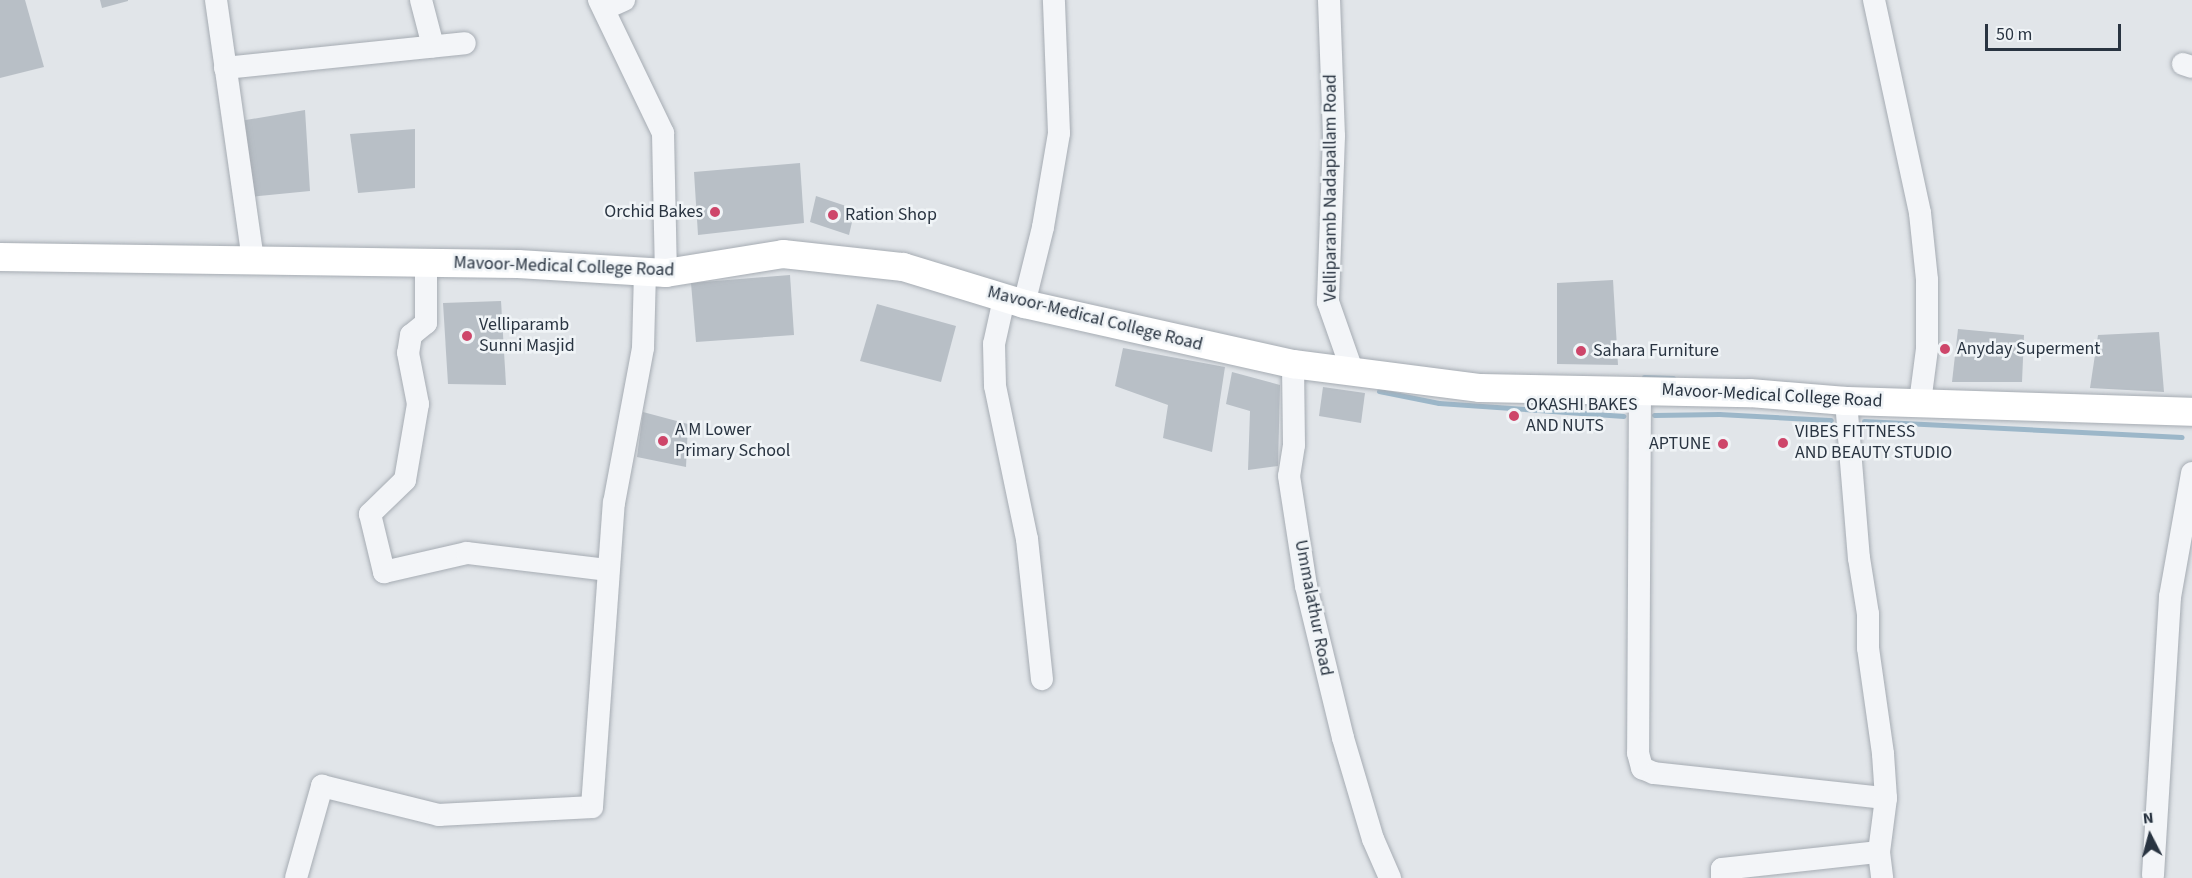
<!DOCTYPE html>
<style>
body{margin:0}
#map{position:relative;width:2192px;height:878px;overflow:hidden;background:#e1e5e9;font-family:"Source Sans 3",sans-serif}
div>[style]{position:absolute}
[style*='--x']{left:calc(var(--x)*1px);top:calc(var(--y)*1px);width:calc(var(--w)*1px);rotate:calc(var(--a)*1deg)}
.stream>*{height:5px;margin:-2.5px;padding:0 2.5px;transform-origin:2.5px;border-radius:2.5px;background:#9cb7c9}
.building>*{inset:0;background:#b8bfc6}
.roads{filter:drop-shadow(0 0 2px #a6acb3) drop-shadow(0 0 2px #a6acb3)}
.minor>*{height:22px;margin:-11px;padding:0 11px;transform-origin:11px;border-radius:11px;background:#f3f5f8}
.major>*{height:28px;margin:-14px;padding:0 14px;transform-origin:14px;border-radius:14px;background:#fff}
.dots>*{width:16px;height:16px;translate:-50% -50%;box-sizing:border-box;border:3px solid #f0f4f7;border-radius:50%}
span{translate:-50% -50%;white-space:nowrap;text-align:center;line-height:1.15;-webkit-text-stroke:5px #f0f4f7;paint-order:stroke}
.street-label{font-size:18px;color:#293441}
.poi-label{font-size:18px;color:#293441}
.right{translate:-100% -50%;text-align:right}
.left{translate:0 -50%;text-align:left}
.north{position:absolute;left:2120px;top:806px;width:60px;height:60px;-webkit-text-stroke:4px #f0f4f7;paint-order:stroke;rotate:354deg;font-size:16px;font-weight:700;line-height:24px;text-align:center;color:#293441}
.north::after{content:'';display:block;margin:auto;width:21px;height:27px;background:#293441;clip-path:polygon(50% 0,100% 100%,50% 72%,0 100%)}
.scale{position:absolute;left:1985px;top:24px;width:136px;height:27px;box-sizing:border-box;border:3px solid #293441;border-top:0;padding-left:8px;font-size:18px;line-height:21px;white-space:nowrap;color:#293441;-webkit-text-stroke:4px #f0f4f7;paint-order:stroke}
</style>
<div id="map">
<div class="stream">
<div style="--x:1644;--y:377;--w:29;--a:2"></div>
<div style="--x:1379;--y:391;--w:61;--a:11.3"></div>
<div style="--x:1439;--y:403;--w:185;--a:4"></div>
<div style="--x:1654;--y:415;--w:65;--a:-0.9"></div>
<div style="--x:1719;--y:414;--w:112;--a:3.1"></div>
<div style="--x:1864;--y:421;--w:318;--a:2.9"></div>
</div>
<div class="building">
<div style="clip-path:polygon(0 0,25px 0,44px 67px,0 78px)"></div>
<div style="clip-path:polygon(100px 0,128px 0,128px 1px,102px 8px)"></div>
<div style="clip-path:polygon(305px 110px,310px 191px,248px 197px,240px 121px)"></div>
<div style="clip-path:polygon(415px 129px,415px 188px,358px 193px,350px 134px)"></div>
<div style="clip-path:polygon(800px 163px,804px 223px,698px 235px,694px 172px)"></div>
<div style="clip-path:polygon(816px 196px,855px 209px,849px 235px,810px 222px)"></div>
<div style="clip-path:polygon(790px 275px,794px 335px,696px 342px,691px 283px)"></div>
<div style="clip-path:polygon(1613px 280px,1618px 365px,1557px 364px,1557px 283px)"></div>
<div style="clip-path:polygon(501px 301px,506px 385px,448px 384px,443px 303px)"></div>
<div style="clip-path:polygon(877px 304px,956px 326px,941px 382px,860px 361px)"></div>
<div style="clip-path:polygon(1958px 329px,2024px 335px,2022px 382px,1952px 382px)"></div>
<div style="clip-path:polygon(2159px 332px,2164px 392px,2090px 388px,2098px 335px)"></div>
<div style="clip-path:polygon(1123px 348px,1225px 367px,1212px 452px,1163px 438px,1168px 405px,1115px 386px)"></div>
<div style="clip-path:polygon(1232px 372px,1280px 385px,1278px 466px,1248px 470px,1250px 411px,1226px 404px)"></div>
<div style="clip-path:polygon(1323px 387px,1365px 393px,1361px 423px,1319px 416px)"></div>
<div style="clip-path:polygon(643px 412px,688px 424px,686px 467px,637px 457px)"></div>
</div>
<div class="roads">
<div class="minor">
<div style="--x:216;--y:0;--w:264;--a:81.9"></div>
<div style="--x:421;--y:0;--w:48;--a:75.4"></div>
<div style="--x:599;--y:0;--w:148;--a:64.3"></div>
<div style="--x:663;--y:133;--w:140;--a:88.8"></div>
<div style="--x:1329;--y:0;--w:136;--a:87.9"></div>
<div style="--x:1334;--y:136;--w:166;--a:92.1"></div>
<div style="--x:1328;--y:302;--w:75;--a:70.6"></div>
<div style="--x:1874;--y:0;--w:218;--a:77.8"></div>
<div style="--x:1920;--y:213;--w:67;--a:84"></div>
<div style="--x:1927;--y:280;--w:69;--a:90"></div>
<div style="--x:1927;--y:349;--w:53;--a:97.5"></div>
<div style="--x:604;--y:9;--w:22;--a:-24"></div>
<div style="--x:2183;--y:64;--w:9;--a:18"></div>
<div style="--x:225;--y:68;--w:241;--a:-5.9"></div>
<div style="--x:426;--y:263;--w:60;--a:90"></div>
<div style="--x:426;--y:323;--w:19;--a:141"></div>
<div style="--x:411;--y:335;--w:18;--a:99"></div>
<div style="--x:408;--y:353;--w:52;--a:78.9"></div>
<div style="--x:418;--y:404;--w:77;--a:99.7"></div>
<div style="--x:405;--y:480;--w:49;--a:135.8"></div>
<div style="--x:370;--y:514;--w:60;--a:76.4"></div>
<div style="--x:384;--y:572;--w:85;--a:-12.9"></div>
<div style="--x:467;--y:553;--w:142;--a:6.9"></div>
<div style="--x:1004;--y:299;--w:46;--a:102.5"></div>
<div style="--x:994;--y:344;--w:42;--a:88.6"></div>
<div style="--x:995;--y:386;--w:156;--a:78.2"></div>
<div style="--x:1027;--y:539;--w:141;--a:83.9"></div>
<div style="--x:1024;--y:304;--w:79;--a:-76.1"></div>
<div style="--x:1043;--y:227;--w:95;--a:-80.3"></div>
<div style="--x:1059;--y:133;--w:133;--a:-92.2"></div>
<div style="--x:1293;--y:364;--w:81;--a:89.3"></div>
<div style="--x:1294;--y:445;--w:31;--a:99"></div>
<div style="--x:1289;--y:476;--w:111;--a:81.2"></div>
<div style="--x:1306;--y:586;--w:156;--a:76.3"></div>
<div style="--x:1343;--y:738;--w:105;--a:73.5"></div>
<div style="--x:1373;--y:839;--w:43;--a:66.4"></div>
<div style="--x:1640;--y:391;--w:362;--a:90.3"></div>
<div style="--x:1638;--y:753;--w:16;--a:75"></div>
<div style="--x:1642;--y:768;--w:13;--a:23"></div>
<div style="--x:1654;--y:773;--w:233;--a:6.2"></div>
<div style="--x:1846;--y:401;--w:158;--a:85.3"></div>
<div style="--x:1859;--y:558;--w:57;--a:80.9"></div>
<div style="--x:1868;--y:614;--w:34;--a:90"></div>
<div style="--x:1868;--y:648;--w:107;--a:81.9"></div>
<div style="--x:1883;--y:754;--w:44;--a:86.1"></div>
<div style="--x:1886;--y:798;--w:54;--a:97.4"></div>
<div style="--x:1879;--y:852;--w:26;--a:83"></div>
<div style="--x:2153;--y:875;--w:279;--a:-86.5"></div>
<div style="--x:2170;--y:597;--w:126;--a:-79.9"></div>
<div style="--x:296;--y:878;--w:96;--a:-74.2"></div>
<div style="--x:322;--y:786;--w:121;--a:13.9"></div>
<div style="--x:439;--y:815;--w:153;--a:-3"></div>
<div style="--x:592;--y:807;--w:305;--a:-85.9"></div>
<div style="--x:614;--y:503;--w:158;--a:-79.4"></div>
<div style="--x:643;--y:348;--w:76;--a:-88.5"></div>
<div style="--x:1722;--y:878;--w:9;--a:-90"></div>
<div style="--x:1722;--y:869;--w:158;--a:-6.2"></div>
</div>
<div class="major">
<div style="--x:0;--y:257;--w:518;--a:0.77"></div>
<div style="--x:518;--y:264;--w:148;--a:3.5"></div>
<div style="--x:666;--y:273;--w:119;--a:-9.2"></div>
<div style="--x:783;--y:254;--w:121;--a:6.2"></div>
<div style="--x:903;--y:267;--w:127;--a:17"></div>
<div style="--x:1024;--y:304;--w:276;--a:12.6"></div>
<div style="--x:1293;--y:364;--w:189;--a:7.3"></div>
<div style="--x:1480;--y:388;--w:270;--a:1.1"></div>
<div style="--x:1750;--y:393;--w:96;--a:4.8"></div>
<div style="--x:1846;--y:401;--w:346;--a:1.8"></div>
</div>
</div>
<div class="dots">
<div style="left:715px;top:212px;background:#ce466a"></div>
<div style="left:833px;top:215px;background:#ce466a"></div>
<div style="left:467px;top:336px;background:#ce466a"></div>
<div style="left:1945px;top:349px;background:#ce466a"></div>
<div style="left:1581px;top:351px;background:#ce466a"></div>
<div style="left:1514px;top:416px;background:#ce466a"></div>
<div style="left:663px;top:441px;background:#ce466a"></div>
<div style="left:1783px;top:443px;background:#ce466a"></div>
<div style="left:1723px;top:444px;background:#ce466a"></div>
</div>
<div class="street-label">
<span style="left:1331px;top:188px;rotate:-90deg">Velliparamb Nadapallam Road</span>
<span style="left:564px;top:267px;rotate:2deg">Mavoor-Medical College Road</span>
<span style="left:1095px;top:319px;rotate:14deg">Mavoor-Medical College Road</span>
<span style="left:1772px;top:396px;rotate:3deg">Mavoor-Medical College Road</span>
<span style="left:1313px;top:608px;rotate:79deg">Ummalathur Road</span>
</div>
<div class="poi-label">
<span class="right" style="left:703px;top:212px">Orchid Bakes</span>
<span class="left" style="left:845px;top:215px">Ration Shop</span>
<span class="left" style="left:479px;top:336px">Velliparamb<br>Sunni Masjid</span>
<span class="left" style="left:1957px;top:349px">Anyday Superment</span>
<span class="left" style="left:1593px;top:351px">Sahara Furniture</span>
<span class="left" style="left:1526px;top:416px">OKASHI BAKES<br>AND NUTS</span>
<span class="left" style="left:675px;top:441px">A M Lower<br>Primary School</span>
<span class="left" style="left:1795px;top:443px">VIBES FITTNESS<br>AND BEAUTY STUDIO</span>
<span class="right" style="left:1711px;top:444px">APTUNE</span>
</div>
<div class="north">N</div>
<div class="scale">50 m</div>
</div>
